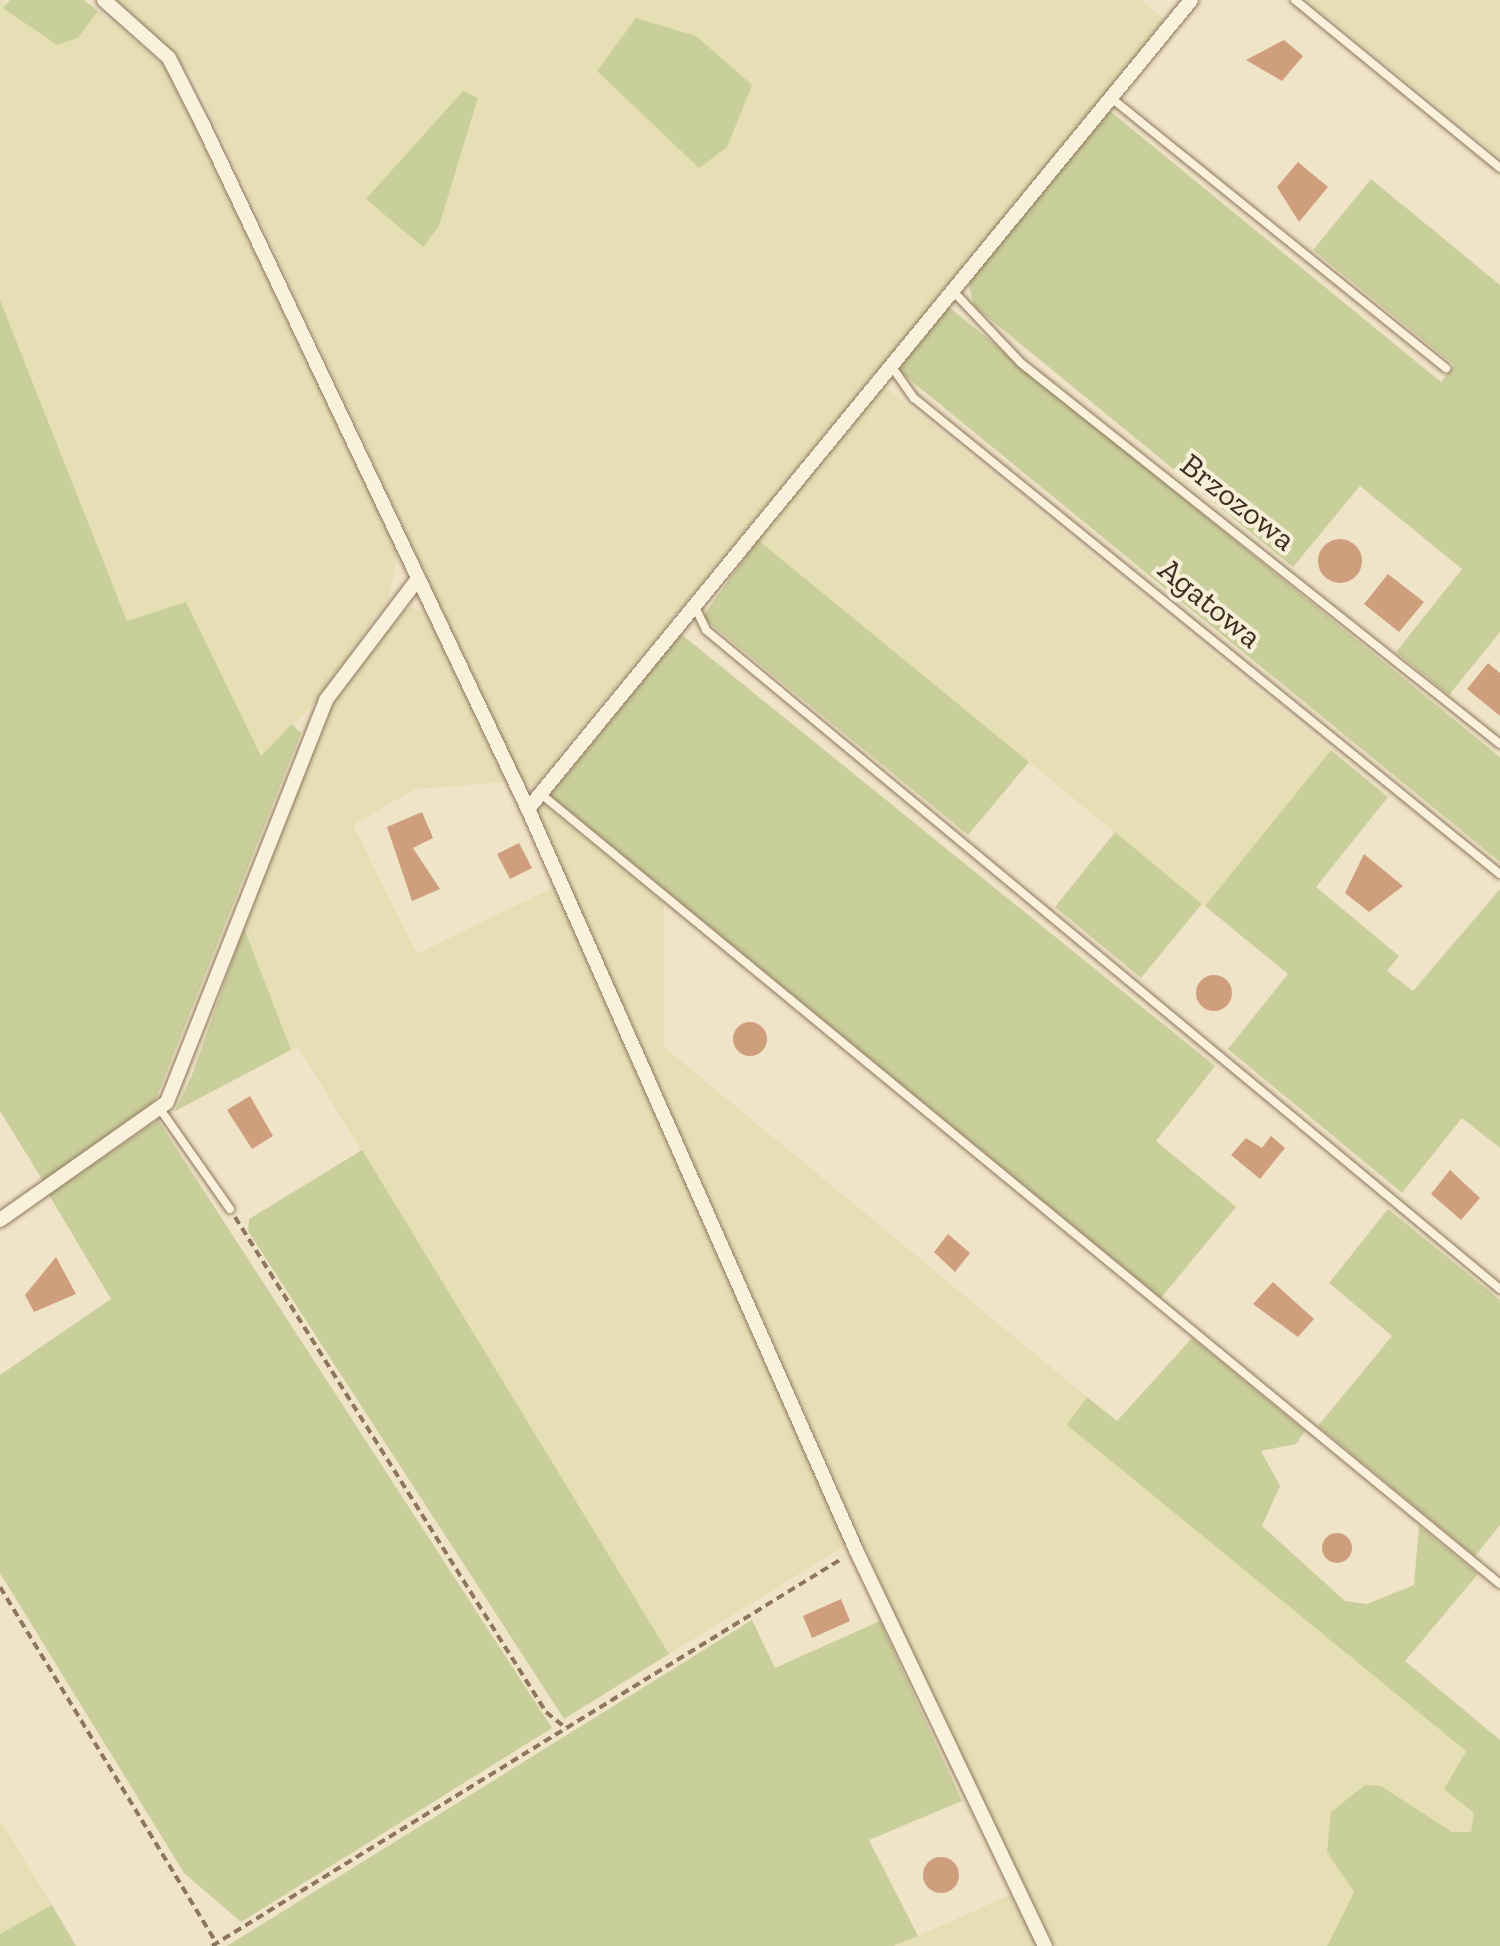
<!DOCTYPE html>
<style>
body{margin:0}
#map{position:relative;width:1500px;height:1946px;overflow:hidden;background:#f0e4c8;font-family:"Zilla Slab",serif}
div>[style]{position:absolute}
[style*='--x']{left:calc(var(--x)*1px);top:calc(var(--y)*1px);width:calc(var(--w)*1px);rotate:calc(var(--a)*1deg)}
.farmland>*{inset:0;background:#e6deb5}
.green>*{inset:0;background:#c9cf9b}
.building>*{inset:0;background:#cf9f7d}
.round{border-radius:50%}
.path>*{height:4px;margin-top:-2px;transform-origin:0;background:repeating-linear-gradient(90deg,#8d765c 0 8px,transparent 0 13px)}
.roads{filter:drop-shadow(0 0 2px #8d765c) drop-shadow(0 0 2px #8d765c)}
.lane>*{height:8px;margin:-4px;padding:0 4px;transform-origin:4px;border-radius:4px;background:#faf1dc}
.street>*{height:14px;margin:-7px;padding:0 7px;transform-origin:7px;border-radius:7px;background:#faf1dc}
span{translate:-50% -50%;white-space:nowrap;text-align:center;line-height:1.15;-webkit-text-stroke:8px #f7eed8;paint-order:stroke}
.street-label{font-size:32px;color:#3d2e20}
</style>
<div id="map">
<div class="farmland">
<div style="clip-path:polygon(0 0,78px 38px,98px 11px,166px 67px,398px 553px,389px 596px,317px 701px,261px 757px,186px 603px,127px 621px,0 300px)"></div>
<div style="clip-path:polygon(evenodd,115px 0,1141px 0,1166px 21px,533px 787px,523px 782px,192px 74px,115px 0,463px 91px,474px 113px,439px 226px,423px 246px,367px 199px,463px 91px)"></div>
<div style="clip-path:polygon(1307px 0,1500px 0,1500px 157px)"></div>
<div style="clip-path:polygon(884px 386px,1331px 750px,1205px 906px,758px 540px)"></div>
<div style="clip-path:polygon(410px 607px,427px 613px,505px 782px,415px 789px,353px 825px,417px 954px,554px 887px,846px 1545px,669px 1654px,298px 1047px,291px 1050px,244px 928px,324px 721px,353px 669px)"></div>
<div style="clip-path:polygon(542px 803px,664px 902px,664px 1047px,1087px 1397px,1067px 1425px,1466px 1750px,1444px 1788px,1474px 1813px,1471px 1832px,1452px 1832px,1381px 1786px,1327px 1852px,1354px 1892px,1327px 1946px,1056px 1946px,960px 1759px,536px 810px)"></div>
<div style="clip-path:polygon(0 1820px,52px 1905px,0 1934px)"></div>
<div style="clip-path:polygon(1010px 1895px,1037px 1946px,893px 1946px,918px 1936px)"></div>
</div>
<div class="green">
<div style="clip-path:polygon(10px 0,84px 0,98px 11px,78px 38px,57px 45px,3px 8px)"></div>
<div style="clip-path:polygon(636px 18px,696px 36px,752px 85px,727px 147px,699px 168px,597px 71px)"></div>
<div style="clip-path:polygon(463px 91px,478px 98px,439px 226px,423px 247px,366px 199px)"></div>
<div style="clip-path:polygon(1110px 111px,1441px 382px,1454px 365px,1313px 250px,1371px 179px,1500px 285px,1500px 632px,1449px 695px,1396px 652px,1462px 569px,1360px 486px,1293px 567px,974px 306px,968px 282px)"></div>
<div style="clip-path:polygon(0 300px,127px 621px,186px 602px,261px 756px,292px 724px,301px 733px,155px 1101px,43px 1181px,0 1111px)"></div>
<div style="clip-path:polygon(949px 307px,1500px 757px,1500px 862px,898px 370px)"></div>
<div style="clip-path:polygon(758px 540px,1029px 762px,968px 835px,702px 617px)"></div>
<div style="clip-path:polygon(681px 634px,1215px 1066px,1156px 1141px,1236px 1207px,1161px 1298px,550px 795px)"></div>
<div style="clip-path:polygon(1331px 750px,1388px 797px,1316px 887px,1399px 956px,1387px 971px,1413px 991px,1500px 889px,1500px 1148px,1462px 1118px,1402px 1193px,1228px 1049px,1288px 974px,1205px 906px)"></div>
<div style="clip-path:polygon(1115px 832px,1202px 904px,1141px 978px,1055px 907px)"></div>
<div style="clip-path:polygon(244px 928px,291px 1050px,175px 1111px,192px 1075px)"></div>
<div style="clip-path:polygon(158px 1120px,552px 1728px,241px 1922px,184px 1873px,0 1573px,0 1375px,111px 1299px,49px 1195px)"></div>
<div style="clip-path:polygon(362px 1150px,669px 1654px,564px 1719px,248px 1231px,249px 1219px)"></div>
<div style="clip-path:polygon(1388px 1209px,1500px 1300px,1500px 1525px,1475px 1556px,1318px 1426px,1392px 1336px,1329px 1283px)"></div>
<div style="clip-path:polygon(1192px 1338px,1305px 1431px,1296px 1444px,1261px 1451px,1280px 1486px,1262px 1526px,1345px 1601px,1367px 1604px,1414px 1585px,1419px 1526px,1478px 1574px,1405px 1661px,1500px 1740px,1500px 1946px,1327px 1946px,1354px 1892px,1327px 1852px,1331px 1812px,1365px 1785px,1381px 1786px,1452px 1832px,1471px 1832px,1474px 1813px,1444px 1789px,1466px 1751px,1067px 1425px,1087px 1397px,1117px 1421px)"></div>
<div style="clip-path:polygon(752px 1620px,775px 1668px,880px 1621px,962px 1801px,869px 1840px,918px 1936px,893px 1946px,227px 1946px)"></div>
<div style="clip-path:polygon(52px 1905px,76px 1946px,0 1946px,0 1934px)"></div>
</div>
<div class="building">
<div style="clip-path:polygon(1284px 40px,1303px 56px,1282px 81px,1246px 60px)"></div>
<div style="clip-path:polygon(1298px 162px,1328px 187px,1299px 222px,1277px 187px)"></div>
<div class="round" style="left:1318px;top:539px;width:44px;height:44px"></div>
<div style="clip-path:polygon(1388px 574px,1424px 602px,1399px 632px,1364px 604px)"></div>
<div style="clip-path:polygon(1488px 663px,1500px 673px,1500px 716px,1467px 689px)"></div>
<div style="clip-path:polygon(422px 812px,433px 838px,413px 848px,440px 889px,412px 901px,387px 827px)"></div>
<div style="clip-path:polygon(519px 843px,532px 868px,510px 879px,497px 854px)"></div>
<div style="clip-path:polygon(1364px 854px,1403px 886px,1369px 912px,1345px 893px)"></div>
<div class="round" style="left:1196px;top:975px;width:36px;height:36px"></div>
<div class="round" style="left:733px;top:1022px;width:34px;height:34px"></div>
<div style="clip-path:polygon(250px 1096px,273px 1136px,252px 1149px,227px 1110px)"></div>
<div style="clip-path:polygon(1271px 1136px,1285px 1148px,1260px 1179px,1231px 1155px,1246px 1138px,1262px 1148px)"></div>
<div style="clip-path:polygon(1450px 1170px,1480px 1198px,1461px 1220px,1431px 1194px)"></div>
<div style="clip-path:polygon(948px 1234px,970px 1253px,955px 1272px,934px 1252px)"></div>
<div style="clip-path:polygon(56px 1257px,76px 1294px,34px 1312px,25px 1295px)"></div>
<div style="clip-path:polygon(1273px 1282px,1314px 1319px,1298px 1337px,1253px 1304px)"></div>
<div class="round" style="left:1322px;top:1533px;width:30px;height:30px"></div>
<div style="clip-path:polygon(841px 1599px,850px 1621px,812px 1638px,803px 1616px)"></div>
<div class="round" style="left:923px;top:1857px;width:36px;height:36px"></div>
</div>
<div class="path">
<div style="--x:235;--y:1217;--w:585;--a:57.86"></div>
<div style="--x:546;--y:1712;--w:26;--a:39"></div>
<div style="--x:0;--y:1587;--w:416;--a:58.7"></div>
<div style="--x:212;--y:1946;--w:741;--a:-31.59"></div>
</div>
<div class="roads">
<div class="lane">
<div style="--x:1295;--y:0;--w:265;--a:39.3"></div>
<div style="--x:1110;--y:97;--w:432;--a:38.9"></div>
<div style="--x:953;--y:291;--w:99;--a:46.6"></div>
<div style="--x:1021;--y:363;--w:612;--a:38.5"></div>
<div style="--x:892;--y:367;--w:38;--a:55"></div>
<div style="--x:914;--y:398;--w:755;--a:39.09"></div>
<div style="--x:695;--y:607;--w:25;--a:64"></div>
<div style="--x:706;--y:630;--w:1032;--a:39.69"></div>
<div style="--x:541;--y:794;--w:1242;--a:39.48"></div>
<div style="--x:160;--y:1109;--w:122;--a:55"></div>
</div>
<div class="street">
<div style="--x:104;--y:0;--w:87;--a:41.7"></div>
<div style="--x:169;--y:58;--w:75;--a:63.1"></div>
<div style="--x:203;--y:125;--w:757;--a:64.59"></div>
<div style="--x:528;--y:809;--w:810;--a:66.12"></div>
<div style="--x:856;--y:1550;--w:439;--a:64.5"></div>
<div style="--x:528;--y:809;--w:1046;--a:-50.66"></div>
<div style="--x:0;--y:1220;--w:204;--a:-35.2"></div>
<div style="--x:167;--y:1102;--w:432;--a:-68.4"></div>
<div style="--x:326;--y:700;--w:152;--a:-52.8"></div>
</div>
</div>
<div class="street-label">
<span style="left:1238px;top:502px;rotate:38deg">Brzozowa</span>
<span style="left:1210px;top:603px;rotate:39deg">Agatowa</span>
</div>
</div>
